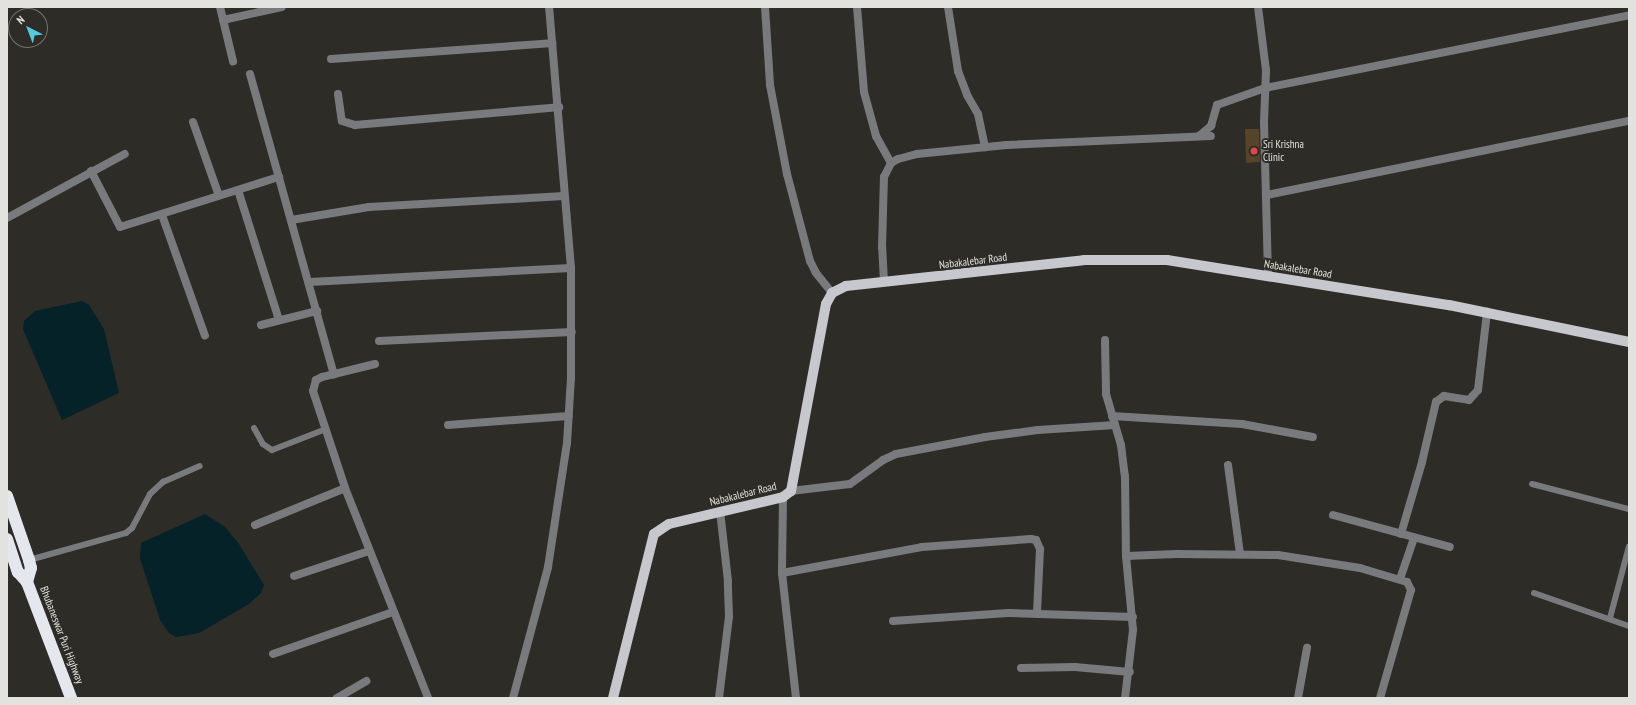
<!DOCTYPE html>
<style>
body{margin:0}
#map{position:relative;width:1636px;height:705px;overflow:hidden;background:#2d2c27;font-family:"PT Sans Narrow",sans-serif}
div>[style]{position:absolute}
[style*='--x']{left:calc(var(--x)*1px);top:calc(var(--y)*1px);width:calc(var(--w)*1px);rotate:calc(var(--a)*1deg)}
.water>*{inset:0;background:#042228}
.building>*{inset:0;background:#55442a}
.lane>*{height:6px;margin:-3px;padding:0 3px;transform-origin:3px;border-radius:3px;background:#797a7d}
.street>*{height:8px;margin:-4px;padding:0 4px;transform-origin:4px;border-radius:4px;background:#797a7d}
.primary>*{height:10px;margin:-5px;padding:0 5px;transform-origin:5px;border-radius:5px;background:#c6c8ce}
.highway>*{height:12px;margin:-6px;padding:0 6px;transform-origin:6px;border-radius:6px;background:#e5e7ee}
.dots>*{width:11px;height:11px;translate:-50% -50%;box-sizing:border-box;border:2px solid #2d2c27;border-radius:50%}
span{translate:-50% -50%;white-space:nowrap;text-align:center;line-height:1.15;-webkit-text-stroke:4px #2d2c27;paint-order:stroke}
.poi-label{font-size:11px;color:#e2e2de}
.left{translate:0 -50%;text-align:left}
.street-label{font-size:11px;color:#e2e2de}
.frame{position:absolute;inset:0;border:8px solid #e2e2de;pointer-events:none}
.north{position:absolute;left:8px;top:8px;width:40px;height:40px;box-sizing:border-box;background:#2d2c27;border:1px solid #757570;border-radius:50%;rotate:318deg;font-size:11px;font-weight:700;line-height:16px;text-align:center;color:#e2e2de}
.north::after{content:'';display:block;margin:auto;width:14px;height:18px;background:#55cadf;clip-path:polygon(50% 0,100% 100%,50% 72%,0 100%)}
</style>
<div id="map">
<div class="water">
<div style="clip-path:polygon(82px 301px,89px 305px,104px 329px,119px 393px,62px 420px,23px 329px,24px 321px,35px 311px)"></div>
<div style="clip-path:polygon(205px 514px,225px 527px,239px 544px,264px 585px,261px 593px,249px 604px,199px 633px,176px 637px,169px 633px,160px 620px,140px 558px,141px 543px)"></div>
</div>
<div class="building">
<div style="clip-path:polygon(1245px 129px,1259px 129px,1260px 162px,1246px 163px)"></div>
</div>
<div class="lane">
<div style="--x:254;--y:428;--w:18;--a:61"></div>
<div style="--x:263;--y:444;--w:11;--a:34"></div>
<div style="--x:272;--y:450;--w:58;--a:-21.3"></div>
<div style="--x:1532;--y:484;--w:100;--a:14.5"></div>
<div style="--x:29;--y:560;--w:101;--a:-15.6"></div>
<div style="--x:126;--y:533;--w:8;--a:-40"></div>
<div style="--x:132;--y:528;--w:38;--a:-62"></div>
<div style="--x:150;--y:494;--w:18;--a:-43"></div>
<div style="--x:163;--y:482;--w:40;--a:-23.4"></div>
<div style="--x:1534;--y:593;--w:101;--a:19.2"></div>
<div style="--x:1610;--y:618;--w:74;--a:-75.2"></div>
</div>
<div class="street">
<div style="--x:220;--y:7;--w:56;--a:76.5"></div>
<div style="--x:765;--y:7;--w:78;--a:86.3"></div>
<div style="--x:770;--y:85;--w:91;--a:79.2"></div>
<div style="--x:787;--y:174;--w:90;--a:75.2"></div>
<div style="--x:810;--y:261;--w:13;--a:63"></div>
<div style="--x:816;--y:273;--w:26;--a:51"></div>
<div style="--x:857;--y:7;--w:85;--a:85.3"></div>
<div style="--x:864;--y:92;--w:46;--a:74.7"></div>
<div style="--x:876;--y:136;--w:31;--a:61"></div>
<div style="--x:948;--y:7;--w:65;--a:81.1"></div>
<div style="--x:958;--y:71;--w:26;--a:69"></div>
<div style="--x:967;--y:95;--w:22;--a:60"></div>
<div style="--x:978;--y:114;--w:34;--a:78"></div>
<div style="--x:1258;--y:7;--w:64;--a:82.8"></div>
<div style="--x:1266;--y:70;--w:52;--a:92.2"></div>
<div style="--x:1264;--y:122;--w:154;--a:88.5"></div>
<div style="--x:223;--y:20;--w:60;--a:-12.4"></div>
<div style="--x:331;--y:59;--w:222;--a:-4.1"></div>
<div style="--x:250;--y:74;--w:312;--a:74.4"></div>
<div style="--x:338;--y:94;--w:27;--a:82"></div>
<div style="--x:342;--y:121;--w:14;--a:17"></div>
<div style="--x:355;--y:125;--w:205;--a:-5"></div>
<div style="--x:193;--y:122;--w:78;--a:70.6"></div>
<div style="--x:1199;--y:136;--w:16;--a:-40"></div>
<div style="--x:1211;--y:126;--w:22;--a:-74"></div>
<div style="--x:1217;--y:105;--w:51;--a:-19.5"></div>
<div style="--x:1265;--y:88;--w:371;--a:-11.3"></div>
<div style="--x:91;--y:171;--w:63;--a:62.6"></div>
<div style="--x:120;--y:227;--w:167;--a:-17.5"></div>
<div style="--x:238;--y:190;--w:136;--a:72.5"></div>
<div style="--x:1267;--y:195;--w:369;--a:-11.6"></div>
<div style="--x:162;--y:215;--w:128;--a:70.4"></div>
<div style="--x:7;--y:218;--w:134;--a:-28.5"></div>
<div style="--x:291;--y:220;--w:79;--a:-9.5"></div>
<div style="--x:369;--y:207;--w:195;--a:-3.2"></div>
<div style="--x:310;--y:282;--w:261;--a:-3.1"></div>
<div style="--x:884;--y:282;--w:35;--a:-93"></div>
<div style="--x:882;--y:247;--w:70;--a:-88.4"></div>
<div style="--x:884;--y:177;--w:16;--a:-63"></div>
<div style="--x:891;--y:163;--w:8;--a:-30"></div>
<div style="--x:898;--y:159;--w:20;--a:-15"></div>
<div style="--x:917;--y:154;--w:90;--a:-5.7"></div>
<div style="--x:1007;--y:145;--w:204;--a:-2.5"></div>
<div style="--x:261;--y:325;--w:58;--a:-14"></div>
<div style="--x:1105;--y:340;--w:54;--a:88.9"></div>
<div style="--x:1106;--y:394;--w:53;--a:73.6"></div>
<div style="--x:1121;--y:445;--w:31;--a:83"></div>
<div style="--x:1125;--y:476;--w:80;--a:89.3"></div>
<div style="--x:1126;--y:556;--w:74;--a:84.6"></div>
<div style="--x:1133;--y:630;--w:68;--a:96.7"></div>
<div style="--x:379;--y:341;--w:193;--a:-2.7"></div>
<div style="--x:375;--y:364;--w:55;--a:166.2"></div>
<div style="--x:322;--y:377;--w:7;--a:153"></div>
<div style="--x:316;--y:380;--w:11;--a:105"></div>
<div style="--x:313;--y:391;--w:102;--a:71.7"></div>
<div style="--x:345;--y:488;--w:226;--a:68.4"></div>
<div style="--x:1112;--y:416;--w:130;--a:3.5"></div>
<div style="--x:1242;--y:424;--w:72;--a:10.4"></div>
<div style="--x:448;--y:425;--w:121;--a:-4.3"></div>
<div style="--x:1228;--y:465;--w:90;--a:82.3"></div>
<div style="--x:791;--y:491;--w:59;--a:-6.8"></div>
<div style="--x:850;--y:484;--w:41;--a:-36"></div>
<div style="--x:883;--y:460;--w:14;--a:-25"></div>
<div style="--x:896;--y:454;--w:91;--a:-10.8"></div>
<div style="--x:985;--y:437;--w:53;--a:-7.5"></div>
<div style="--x:1038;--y:430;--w:77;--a:-3.7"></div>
<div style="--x:783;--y:497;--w:76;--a:90.8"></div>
<div style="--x:782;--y:573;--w:126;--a:83.6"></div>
<div style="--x:1333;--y:515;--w:121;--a:15.3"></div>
<div style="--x:255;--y:525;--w:97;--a:-22.3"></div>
<div style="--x:1401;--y:534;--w:75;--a:-73.7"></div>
<div style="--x:1422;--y:462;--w:62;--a:-76.9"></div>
<div style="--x:1436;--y:402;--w:10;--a:-37"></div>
<div style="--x:1444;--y:396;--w:25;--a:9"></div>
<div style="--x:1469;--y:400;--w:13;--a:-48"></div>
<div style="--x:1478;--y:390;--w:79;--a:-83.4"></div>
<div style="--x:1126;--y:556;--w:50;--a:-2.3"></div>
<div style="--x:1176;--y:554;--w:102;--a:0.6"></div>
<div style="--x:1278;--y:555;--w:83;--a:9"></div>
<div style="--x:1360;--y:568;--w:49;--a:16.6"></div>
<div style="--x:1407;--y:582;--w:9;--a:63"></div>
<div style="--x:1411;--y:590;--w:112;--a:106"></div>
<div style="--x:782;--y:573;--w:142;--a:-10.5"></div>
<div style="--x:922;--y:547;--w:109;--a:-4.2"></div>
<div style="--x:1031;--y:539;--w:5;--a:11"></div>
<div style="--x:1036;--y:540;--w:10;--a:66"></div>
<div style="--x:1040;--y:549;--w:64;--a:92.7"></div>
<div style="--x:294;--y:576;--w:79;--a:-18.4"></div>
<div style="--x:1400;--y:579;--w:43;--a:-71.1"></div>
<div style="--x:893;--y:621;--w:115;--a:-4"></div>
<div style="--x:1008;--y:613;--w:125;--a:1.8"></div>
<div style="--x:273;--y:654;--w:127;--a:-19.3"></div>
<div style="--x:1021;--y:668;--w:54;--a:-1.1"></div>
<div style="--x:1075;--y:667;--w:55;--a:5.2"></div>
<div style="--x:337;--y:698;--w:34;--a:-30"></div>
<div style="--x:513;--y:698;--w:136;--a:-75"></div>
<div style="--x:548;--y:567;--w:125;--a:-81.3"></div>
<div style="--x:567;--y:443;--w:65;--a:-86.5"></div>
<div style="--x:571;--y:378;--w:110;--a:-90"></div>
<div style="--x:571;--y:268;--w:262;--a:-94.8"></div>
<div style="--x:719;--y:698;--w:82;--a:-83"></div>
<div style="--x:729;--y:617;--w:36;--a:-92"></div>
<div style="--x:728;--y:581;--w:70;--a:-96.5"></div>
<div style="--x:1298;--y:698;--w:51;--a:-79.8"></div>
</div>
<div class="primary">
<div style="--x:613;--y:698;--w:169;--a:-76"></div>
<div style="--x:654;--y:534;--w:18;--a:-34"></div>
<div style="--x:669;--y:524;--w:117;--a:-13.3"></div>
<div style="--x:783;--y:497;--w:10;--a:-37"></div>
<div style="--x:791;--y:491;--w:190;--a:-79.4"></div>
<div style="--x:826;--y:304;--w:13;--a:-61"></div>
<div style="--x:832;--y:293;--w:16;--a:-27"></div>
<div style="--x:846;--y:286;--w:239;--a:-6.2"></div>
<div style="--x:1084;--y:260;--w:83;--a:0"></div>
<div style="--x:1167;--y:260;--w:286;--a:9.1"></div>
<div style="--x:1449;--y:305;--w:184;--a:11.6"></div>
</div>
<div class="highway">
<div style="--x:7;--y:496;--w:68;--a:71"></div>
<div style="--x:29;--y:560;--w:8;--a:76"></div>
<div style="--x:31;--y:568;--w:15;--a:106"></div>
<div style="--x:7;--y:539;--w:35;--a:72"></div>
<div style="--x:18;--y:572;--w:13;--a:48"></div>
<div style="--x:27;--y:582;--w:124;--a:69.2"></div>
</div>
<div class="dots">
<div style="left:1254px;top:151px;background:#e0444e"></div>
</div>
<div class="poi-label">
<span class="left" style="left:1263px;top:151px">Sri Krishna<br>Clinic</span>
</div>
<div class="street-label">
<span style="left:973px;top:261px;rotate:-7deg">Nabakalebar Road</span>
<span style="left:1298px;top:269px;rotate:9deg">Nabakalebar Road</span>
<span style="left:743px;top:494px;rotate:-14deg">Nabakalebar Road</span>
<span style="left:62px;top:635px;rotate:69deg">Bhubaneswar Puri Highway</span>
</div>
<div class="frame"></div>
<div class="north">N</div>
</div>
